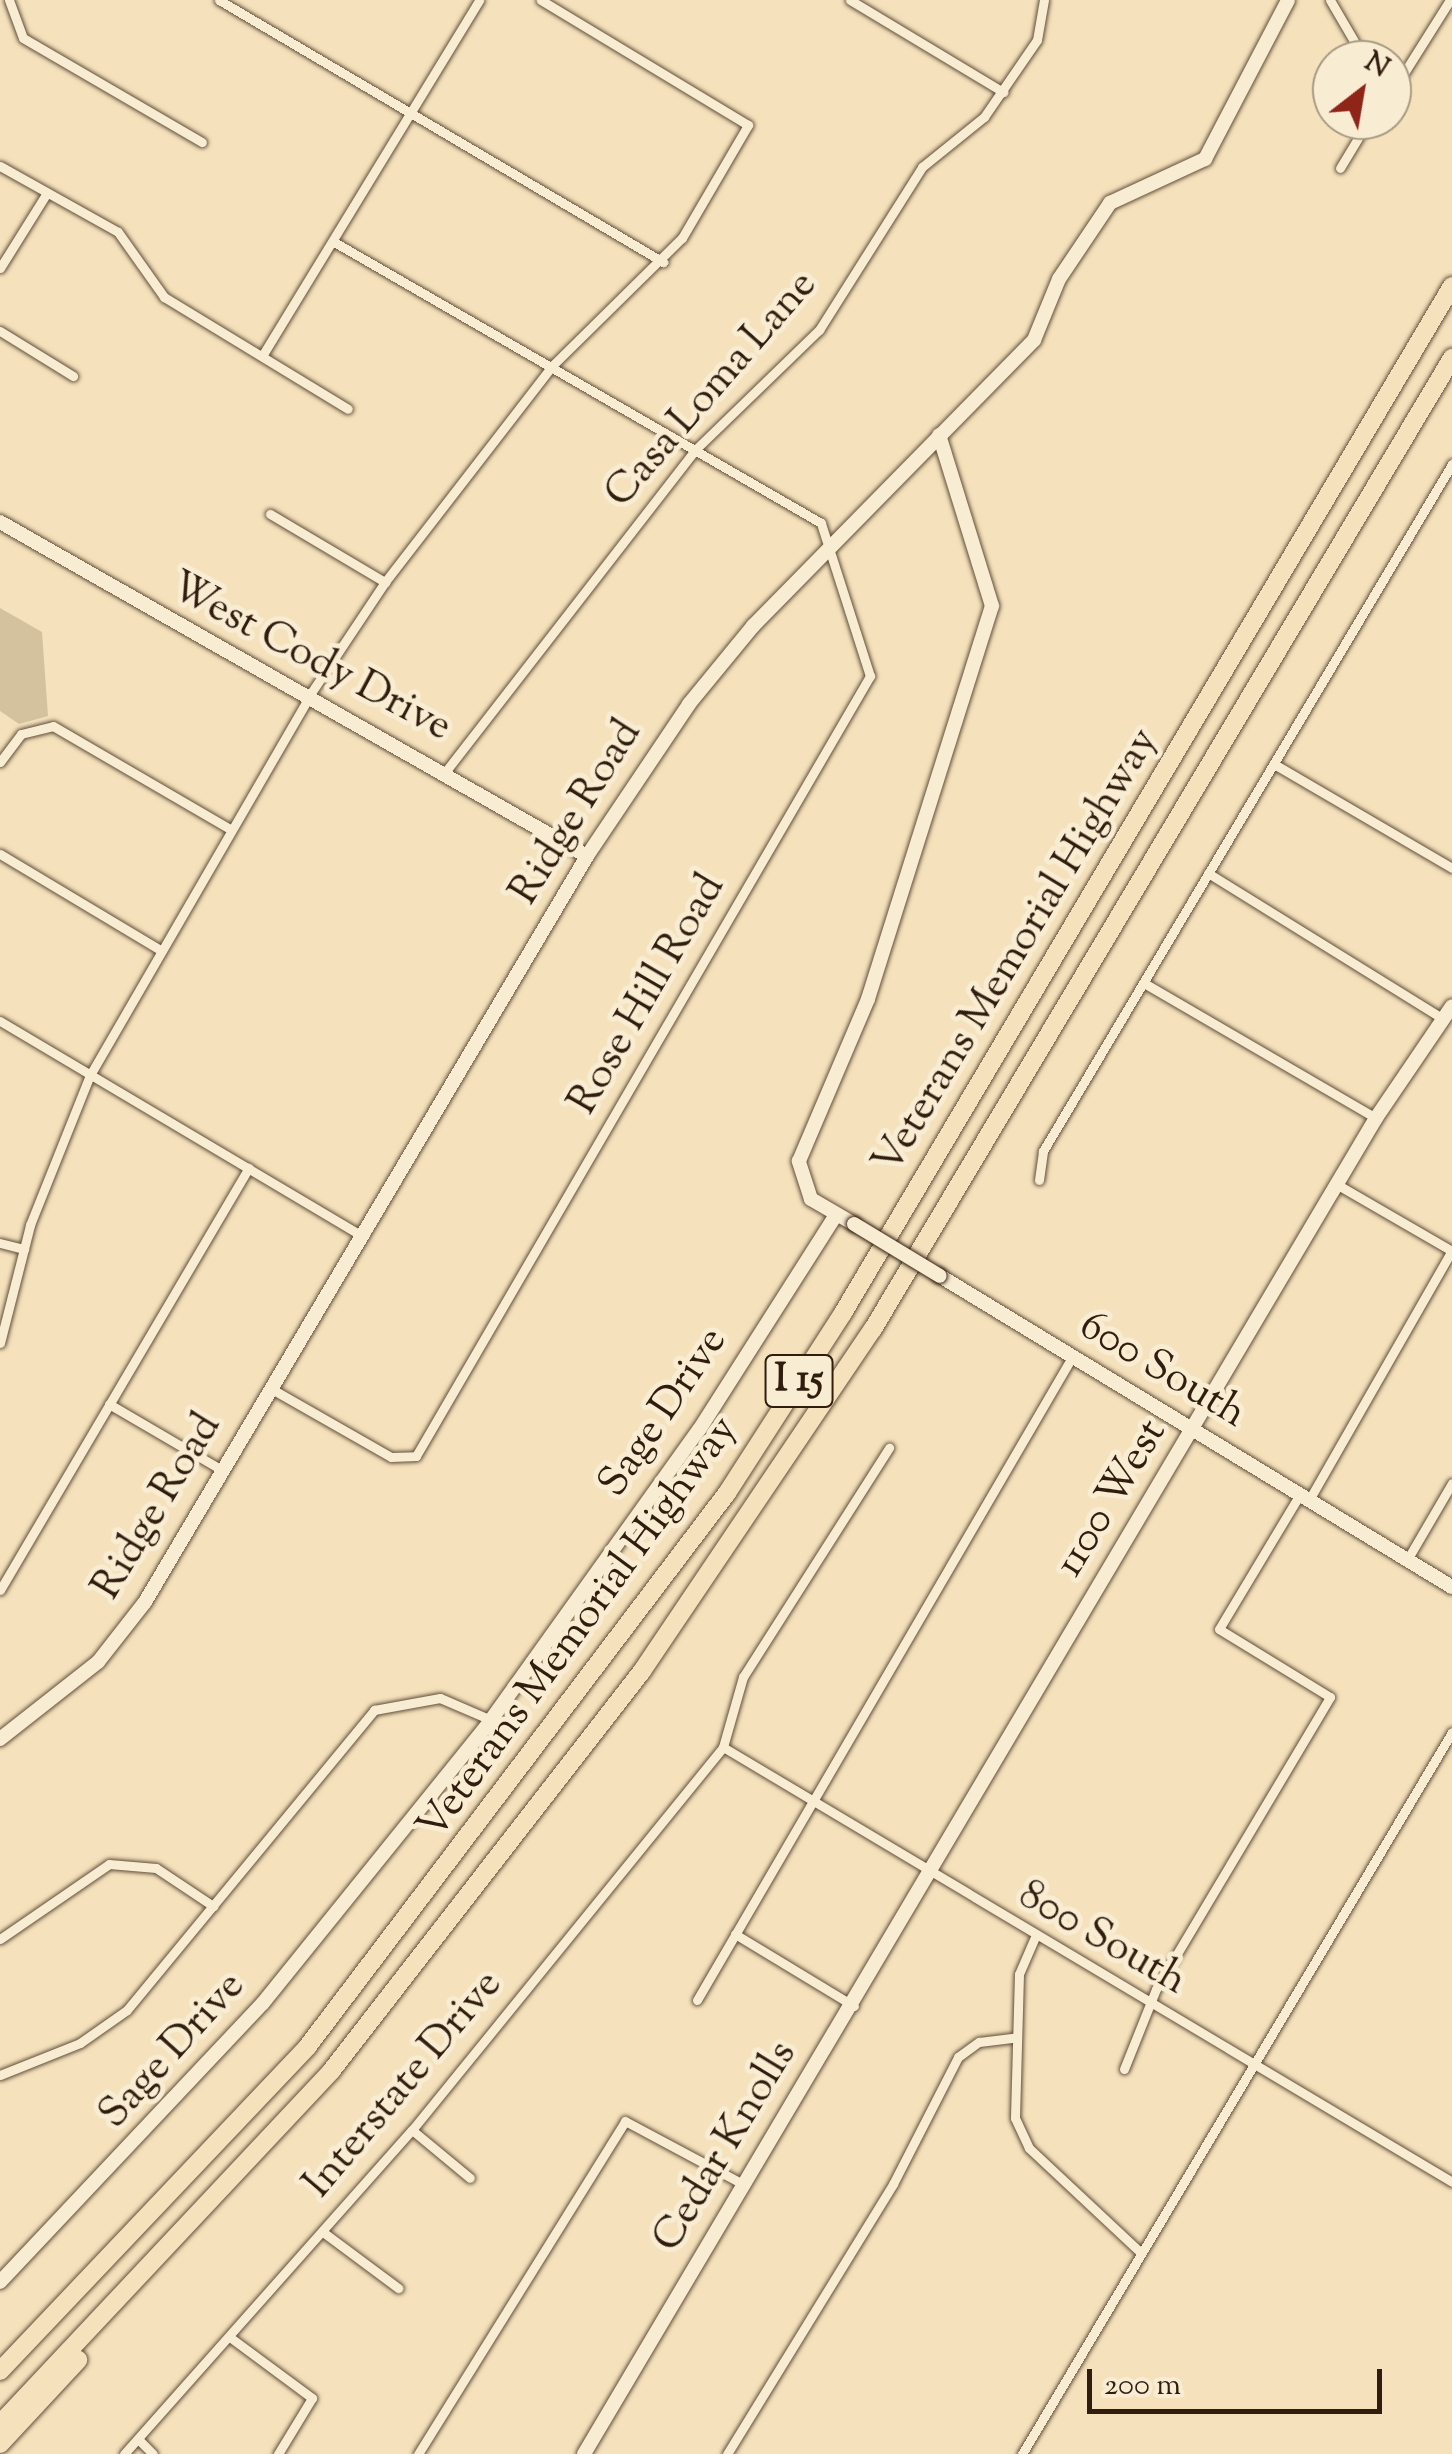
<!DOCTYPE html>
<style>
body{margin:0}
#map{position:relative;width:1452px;height:2454px;overflow:hidden;background:#f5e2bc;font-family:"Sorts Mill Goudy",serif}
div>[style]{position:absolute}
[style*='--x']{left:calc(var(--x)*1px);top:calc(var(--y)*1px);width:calc(var(--w)*1px);rotate:calc(var(--a)*1deg)}
.green>*{inset:0;background:#d4c19e}
.roads{filter:drop-shadow(0 0 2px #614e3a) drop-shadow(0 0 2px #614e3a)}
.street>*{height:9px;margin:-4.5px;padding:0 4.5px;transform-origin:4.5px;border-radius:4.5px;background:#f8ecd3}
.secondary>*{height:14px;margin:-7px;padding:0 7px;transform-origin:7px;border-radius:7px;background:#f8ecd3}
.highway>*{height:18px;margin:-9px;padding:0 9px;transform-origin:9px;border-radius:9px;background:#f5e2bc}
.bridges{filter:drop-shadow(0 0 2px #301d0e) drop-shadow(0 0 2px #301d0e)}
.secondary-bridge>*{height:14px;margin:-7px;padding:0 7px;transform-origin:7px;border-radius:7px;background:#f8ecd3}
span{translate:-50% -50%;white-space:nowrap;text-align:center;line-height:1.15;-webkit-text-stroke:10px #f8ecd3;paint-order:stroke}
.shield-label span{padding:2px 8px;background:#f8ecd3;border:2px solid;border-radius:8px;-webkit-text-stroke-width:0}
.shield-label{font-size:40px;color:#301d0e;font-weight:700}
.street-label{font-size:42px;color:#301d0e}
.north{position:absolute;left:1312px;top:40px;width:100px;height:100px;box-sizing:border-box;background:#f8ecd3;border:2px solid #a89984;border-radius:50%;rotate:31deg;font-size:28px;font-weight:700;line-height:40px;text-align:center;color:#301d0e}
.north::after{content:'';display:block;margin:auto;width:35px;height:45px;background:#8f2418;clip-path:polygon(50% 0,100% 100%,50% 72%,0 100%)}
.scale{position:absolute;left:1087px;top:2369px;width:295px;height:45px;box-sizing:border-box;border:5px solid #301d0e;border-top:0;padding-left:12px;font-size:30px;line-height:35px;white-space:nowrap;color:#301d0e;-webkit-text-stroke:8px #f8ecd3;paint-order:stroke}
</style>
<div id="map">
<div class="green">
<div style="clip-path:polygon(0 608px,42px 632px,48px 716px,19px 724px,0 711px)"></div>
</div>
<div class="roads">
<div class="street">
<div style="--x:9;--y:0;--w:40;--a:69.8"></div>
<div style="--x:23;--y:38;--w:207;--a:30.2"></div>
<div style="--x:219;--y:0;--w:516;--a:30.54"></div>
<div style="--x:850;--y:0;--w:179;--a:31"></div>
<div style="--x:1330;--y:0;--w:69;--a:59.7"></div>
<div style="--x:1392;--y:92;--w:109;--a:-57.8"></div>
<div style="--x:0;--y:166;--w:135;--a:29.2"></div>
<div style="--x:118;--y:232;--w:80;--a:54.7"></div>
<div style="--x:164;--y:297;--w:215;--a:31.3"></div>
<div style="--x:1340;--y:168;--w:56;--a:-58.9"></div>
<div style="--x:0;--y:268;--w:85;--a:-58"></div>
<div style="--x:0;--y:331;--w:86;--a:31.7"></div>
<div style="--x:262;--y:356;--w:417;--a:-58.6"></div>
<div style="--x:270;--y:514;--w:134;--a:30.6"></div>
<div style="--x:0;--y:762;--w:35;--a:-53"></div>
<div style="--x:21;--y:734;--w:33;--a:-14"></div>
<div style="--x:53;--y:726;--w:205;--a:30.2"></div>
<div style="--x:1274;--y:764;--w:206;--a:30.3"></div>
<div style="--x:446;--y:771;--w:406;--a:-52.2"></div>
<div style="--x:695;--y:450;--w:173;--a:-44.1"></div>
<div style="--x:819;--y:330;--w:193;--a:-57.7"></div>
<div style="--x:922;--y:167;--w:80;--a:-38.9"></div>
<div style="--x:984;--y:117;--w:93;--a:-55.5"></div>
<div style="--x:1037;--y:40;--w:41;--a:-80.1"></div>
<div style="--x:0;--y:854;--w:185;--a:30.9"></div>
<div style="--x:1208;--y:873;--w:272;--a:31.8"></div>
<div style="--x:1144;--y:983;--w:268;--a:30.2"></div>
<div style="--x:0;--y:1021;--w:419;--a:30.7"></div>
<div style="--x:1039;--y:1180;--w:29;--a:-82"></div>
<div style="--x:1043;--y:1151;--w:800;--a:-59.23"></div>
<div style="--x:1338;--y:1185;--w:132;--a:30.1"></div>
<div style="--x:0;--y:1243;--w:25;--a:14"></div>
<div style="--x:0;--y:1343;--w:122;--a:-75.7"></div>
<div style="--x:30;--y:1225;--w:162;--a:-68.2"></div>
<div style="--x:90;--y:1075;--w:441;--a:-59.9"></div>
<div style="--x:311;--y:693;--w:133;--a:-56.3"></div>
<div style="--x:385;--y:582;--w:273;--a:-52.3"></div>
<div style="--x:552;--y:366;--w:182;--a:-44.6"></div>
<div style="--x:682;--y:238;--w:131;--a:-59.7"></div>
<div style="--x:748;--y:125;--w:242;--a:-148.9"></div>
<div style="--x:270;--y:1388;--w:139;--a:29.7"></div>
<div style="--x:391;--y:1457;--w:25;--a:-2"></div>
<div style="--x:416;--y:1456;--w:903;--a:-59.8"></div>
<div style="--x:870;--y:676;--w:161;--a:-107.8"></div>
<div style="--x:821;--y:523;--w:562;--a:-150.01"></div>
<div style="--x:109;--y:1404;--w:131;--a:30.3"></div>
<div style="--x:1309;--y:1500;--w:288;--a:-60.2"></div>
<div style="--x:1407;--y:1560;--w:89;--a:-59.7"></div>
<div style="--x:0;--y:1590;--w:490;--a:-59.5"></div>
<div style="--x:723;--y:1747;--w:849;--a:30.82"></div>
<div style="--x:723;--y:1747;--w:73;--a:-74.1"></div>
<div style="--x:743;--y:1677;--w:272;--a:-57.5"></div>
<div style="--x:735;--y:1934;--w:139;--a:31.2"></div>
<div style="--x:1035;--y:1937;--w:40;--a:113.4"></div>
<div style="--x:1019;--y:1974;--w:144;--a:91.6"></div>
<div style="--x:1015;--y:2118;--w:33;--a:65"></div>
<div style="--x:1029;--y:2148;--w:152;--a:43.1"></div>
<div style="--x:0;--y:1939;--w:132;--a:-34.5"></div>
<div style="--x:109;--y:1864;--w:47;--a:4.9"></div>
<div style="--x:156;--y:1868;--w:69;--a:33.7"></div>
<div style="--x:697;--y:2000;--w:742;--a:-59.74"></div>
<div style="--x:1124;--y:2069;--w:86;--a:-68.2"></div>
<div style="--x:1156;--y:1989;--w:340;--a:-59.2"></div>
<div style="--x:1330;--y:1697;--w:130;--a:-148.5"></div>
<div style="--x:1219;--y:1629;--w:157;--a:-59"></div>
<div style="--x:0;--y:2075;--w:86;--a:-21.8"></div>
<div style="--x:80;--y:2043;--w:57;--a:-35.1"></div>
<div style="--x:127;--y:2010;--w:389;--a:-50.5"></div>
<div style="--x:374;--y:1710;--w:67;--a:-10.3"></div>
<div style="--x:440;--y:1698;--w:56;--a:23.3"></div>
<div style="--x:412;--y:2130;--w:75;--a:39.6"></div>
<div style="--x:323;--y:2232;--w:94;--a:36.7"></div>
<div style="--x:231;--y:2338;--w:101;--a:36.5"></div>
<div style="--x:312;--y:2398;--w:66;--a:121.3"></div>
<div style="--x:138;--y:2439;--w:21;--a:45"></div>
<div style="--x:124;--y:2454;--w:433;--a:-48.4"></div>
<div style="--x:412;--y:2130;--w:493;--a:-50.9"></div>
<div style="--x:418;--y:2454;--w:392;--a:-58.1"></div>
<div style="--x:625;--y:2121;--w:136;--a:28.1"></div>
<div style="--x:727;--y:2454;--w:317;--a:-58.4"></div>
<div style="--x:893;--y:2184;--w:143;--a:-62.9"></div>
<div style="--x:958;--y:2057;--w:26;--a:-36"></div>
<div style="--x:979;--y:2042;--w:35;--a:-7"></div>
<div style="--x:1022;--y:2454;--w:840;--a:-59.22"></div>
</div>
<div class="secondary">
<div style="--x:0;--y:522;--w:675;--a:29.64"></div>
<div style="--x:854;--y:1224;--w:50;--a:-149.8"></div>
<div style="--x:811;--y:1199;--w:40;--a:-108"></div>
<div style="--x:799;--y:1161;--w:176;--a:-66.9"></div>
<div style="--x:868;--y:999;--w:412;--a:-72.5"></div>
<div style="--x:992;--y:606;--w:179;--a:-107.2"></div>
<div style="--x:940;--y:1276;--w:599;--a:31.28"></div>
<div style="--x:0;--y:1739;--w:125;--a:-38.2"></div>
<div style="--x:98;--y:1662;--w:76;--a:-51.9"></div>
<div style="--x:145;--y:1602;--w:867;--a:-59.35"></div>
<div style="--x:587;--y:856;--w:183;--a:-56.1"></div>
<div style="--x:689;--y:704;--w:101;--a:-50.6"></div>
<div style="--x:753;--y:626;--w:401;--a:-45.5"></div>
<div style="--x:1034;--y:340;--w:66;--a:-67.7"></div>
<div style="--x:1059;--y:279;--w:92;--a:-56.1"></div>
<div style="--x:1110;--y:203;--w:105;--a:-24.9"></div>
<div style="--x:1205;--y:159;--w:179;--a:-62.4"></div>
<div style="--x:0;--y:2282;--w:383;--a:-46.7"></div>
<div style="--x:263;--y:2003;--w:363;--a:-51.1"></div>
<div style="--x:491;--y:1720;--w:357;--a:-54.4"></div>
<div style="--x:699;--y:1430;--w:255;--a:-57.5"></div>
<div style="--x:584;--y:2454;--w:1553;--a:-59.34"></div>
<div style="--x:1376;--y:1118;--w:135;--a:-55.8"></div>
</div>
<div class="highway">
<div style="--x:0;--y:2371;--w:448;--a:-46.5"></div>
<div style="--x:308;--y:2046;--w:694;--a:-52.85"></div>
<div style="--x:727;--y:1493;--w:214;--a:-57.2"></div>
<div style="--x:843;--y:1313;--w:1194;--a:-59.33"></div>
<div style="--x:0;--y:2424;--w:485;--a:-46.8"></div>
<div style="--x:332;--y:2070;--w:505;--a:-52.15"></div>
<div style="--x:642;--y:1671;--w:413;--a:-56"></div>
<div style="--x:873;--y:1329;--w:1131;--a:-59.19"></div>
<div style="--x:0;--y:2444;--w:115;--a:-47.1"></div>
</div>
</div>
<div class="bridges">
<div class="secondary-bridge">
<div style="--x:854;--y:1224;--w:100;--a:31.2"></div>
</div>
</div>
<div class="shield-label">
<span style="left:799px;top:1381px">I 15</span>
</div>
<div class="street-label">
<span style="left:712px;top:390px;rotate:-49deg">Casa Loma Lane</span>
<span style="left:310px;top:658px;rotate:28deg">West Cody Drive</span>
<span style="left:577px;top:813px;rotate:-58deg">Ridge Road</span>
<span style="left:1017px;top:952px;rotate:-59deg">Veterans Memorial Highway</span>
<span style="left:648px;top:995px;rotate:-60deg">Rose Hill Road</span>
<span style="left:1162px;top:1371px;rotate:31deg">600 South</span>
<span style="left:664px;top:1413px;rotate:-56deg">Sage Drive</span>
<span style="left:1112px;top:1499px;rotate:-59deg">1100 West</span>
<span style="left:158px;top:1507px;rotate:-59deg">Ridge Road</span>
<span style="left:579px;top:1629px;rotate:-54deg">Veterans Memorial Highway</span>
<span style="left:1102px;top:1939px;rotate:30deg">800 South</span>
<span style="left:173px;top:2051px;rotate:-48deg">Sage Drive</span>
<span style="left:404px;top:2085px;rotate:-50deg">Interstate Drive</span>
<span style="left:726px;top:2147px;rotate:-59deg">Cedar Knolls</span>
</div>
<div class="north">N</div>
<div class="scale">200 m</div>
</div>
